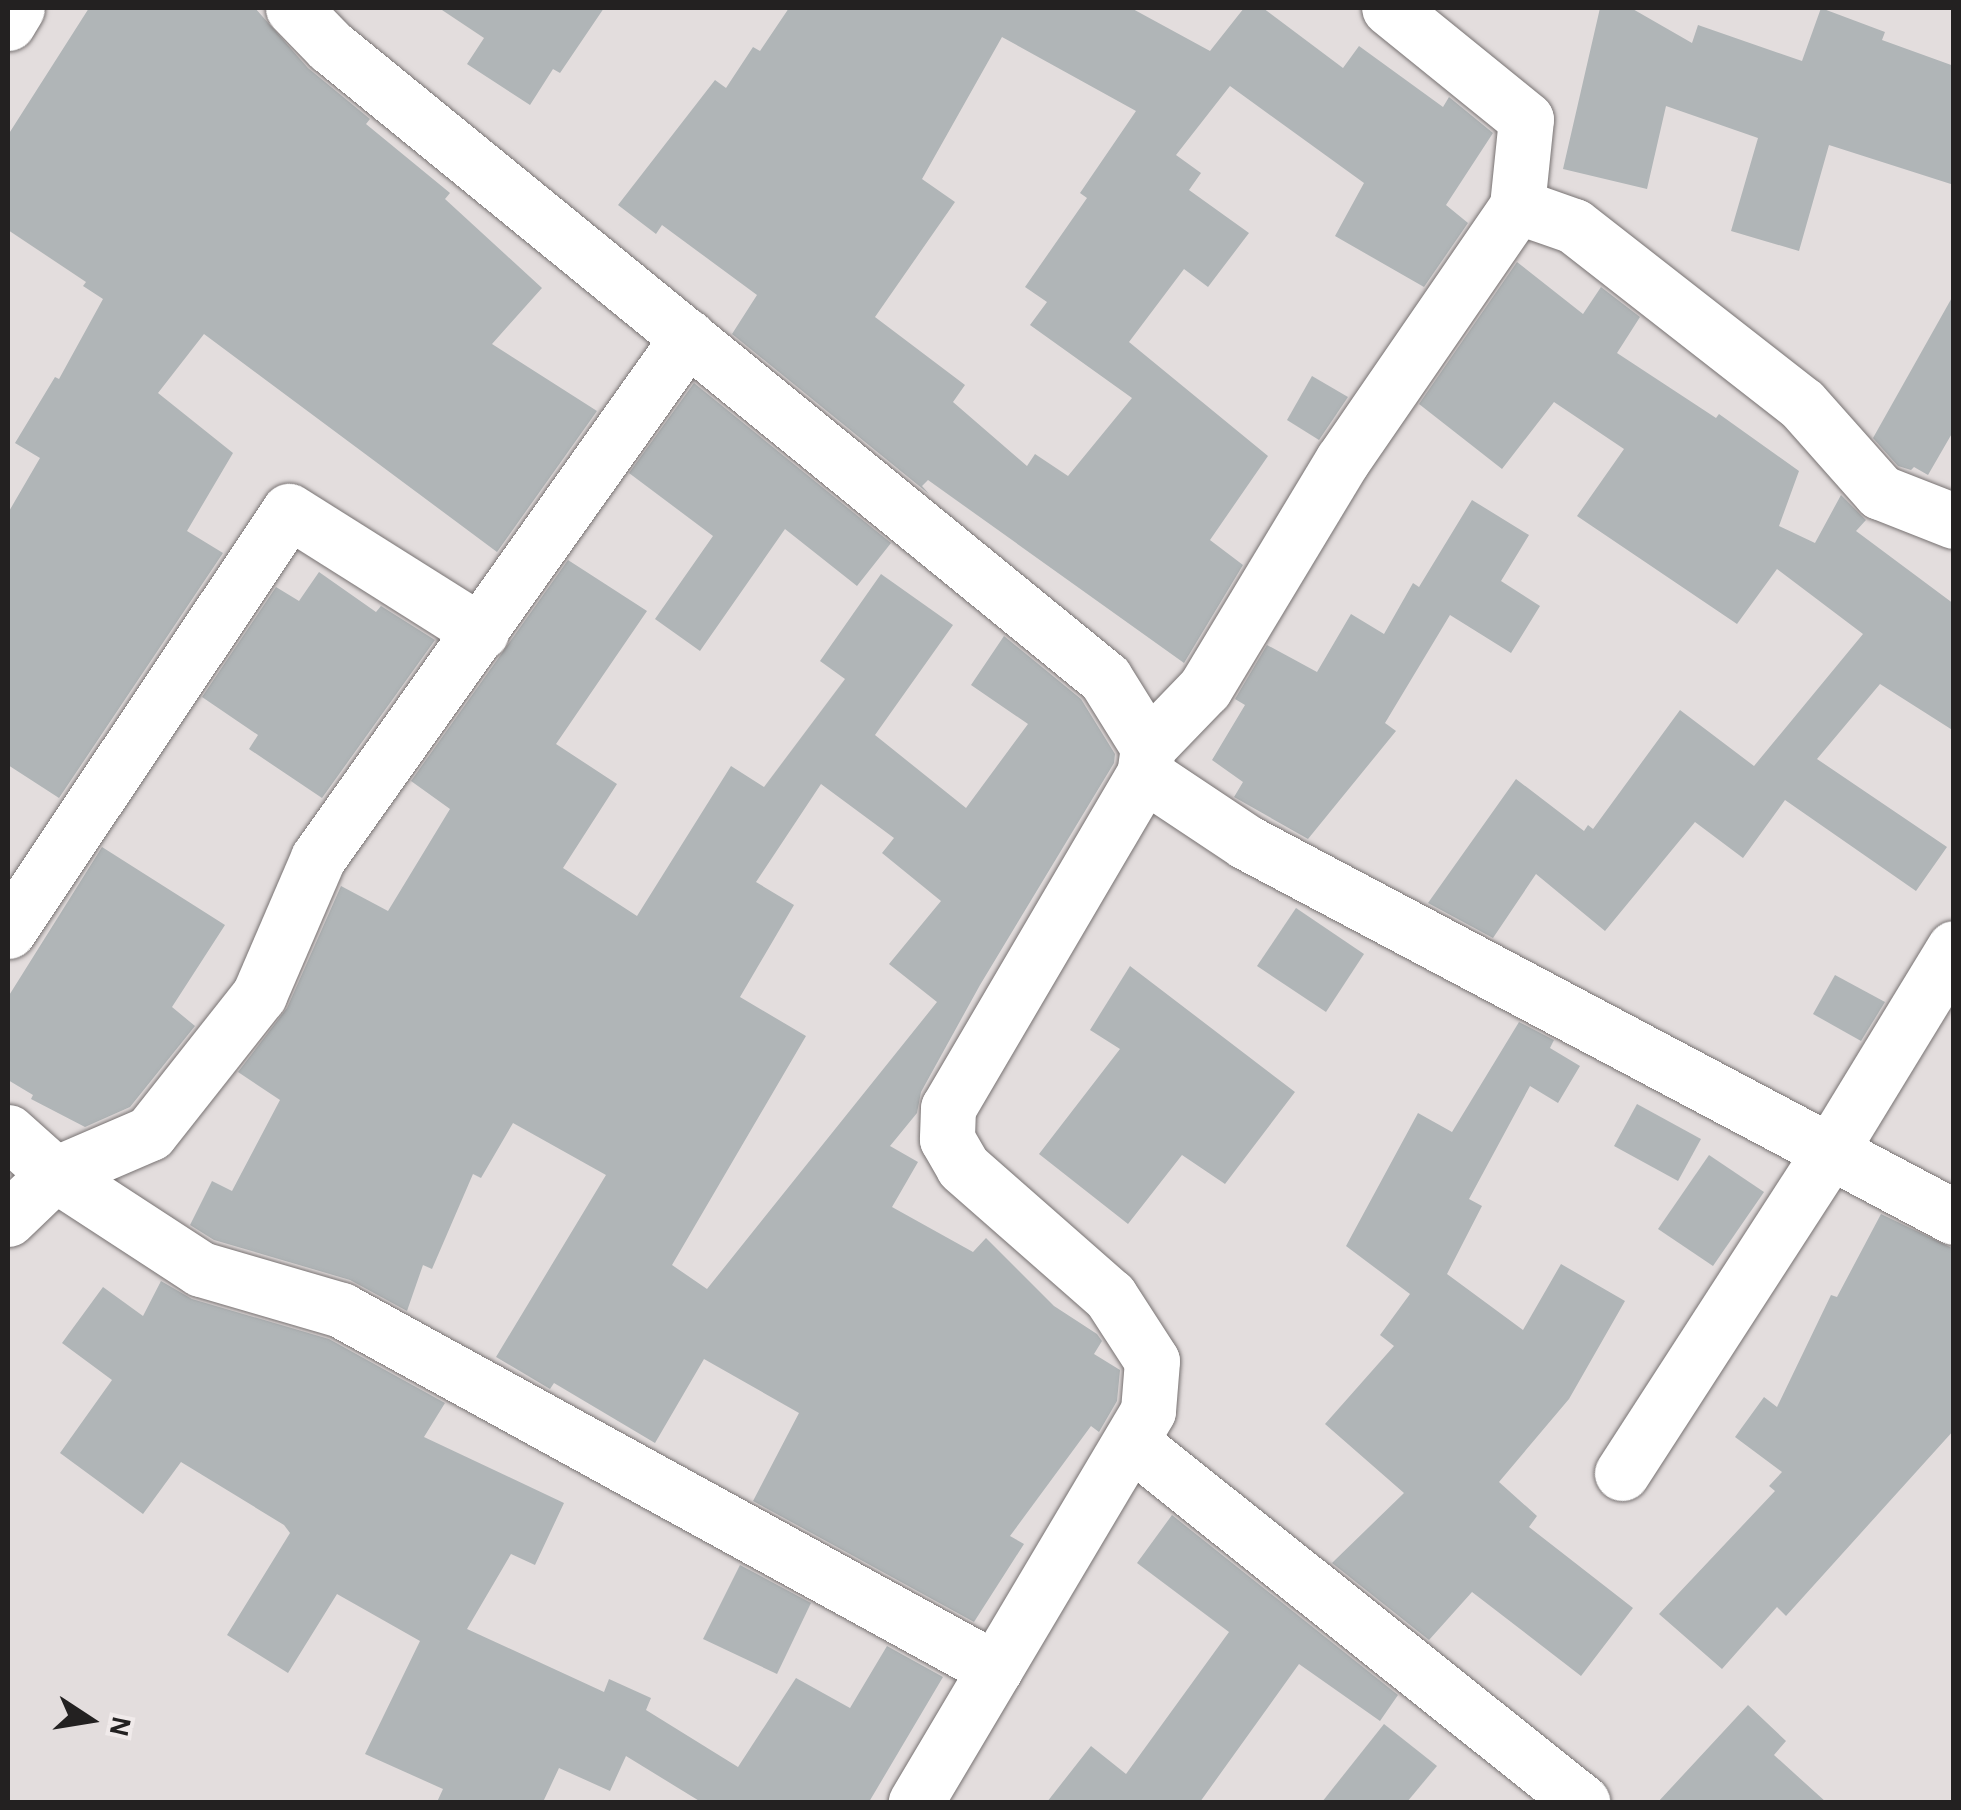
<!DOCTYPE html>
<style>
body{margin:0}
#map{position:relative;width:1961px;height:1810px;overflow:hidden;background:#e3dddd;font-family:"Alegreya Sans",sans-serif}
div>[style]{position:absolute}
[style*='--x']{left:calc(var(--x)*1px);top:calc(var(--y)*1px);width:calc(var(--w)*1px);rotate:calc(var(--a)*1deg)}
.building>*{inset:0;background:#b0b5b7}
.roads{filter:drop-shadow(0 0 2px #777272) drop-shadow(0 0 2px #777272)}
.street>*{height:55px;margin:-27.5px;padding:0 27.5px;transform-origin:27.5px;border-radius:27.5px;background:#fff}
.secondary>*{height:55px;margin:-27.5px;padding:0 27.5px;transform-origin:27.5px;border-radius:27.5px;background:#fff}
span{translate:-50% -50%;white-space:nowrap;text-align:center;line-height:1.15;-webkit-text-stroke:8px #f0eaea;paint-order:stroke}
.frame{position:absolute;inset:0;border:10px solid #232121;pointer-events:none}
.north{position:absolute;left:40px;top:1670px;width:100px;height:100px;-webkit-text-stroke:8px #f0eaea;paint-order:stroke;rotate:102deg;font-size:28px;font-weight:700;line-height:40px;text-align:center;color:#232121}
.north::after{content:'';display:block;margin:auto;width:35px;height:45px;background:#232121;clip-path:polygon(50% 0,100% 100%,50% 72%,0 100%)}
</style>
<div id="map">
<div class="building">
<div style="clip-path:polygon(89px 8px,255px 8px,308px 68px,370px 119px,366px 124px,450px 193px,445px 199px,542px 288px,492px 344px,597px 411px,497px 552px,204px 334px,158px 393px,233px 453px,187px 531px,223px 553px,59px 798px,8px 765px,8px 513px,40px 458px,15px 443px,55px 377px,59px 379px,103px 299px,83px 286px,86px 282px,8px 230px,8px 135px)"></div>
<div style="clip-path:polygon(439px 8px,604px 8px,560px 73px,553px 69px,530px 105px,467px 64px,484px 38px)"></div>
<div style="clip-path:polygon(evenodd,789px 8px,1131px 8px,1210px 51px,1244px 8px,1263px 8px,1343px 68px,1359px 46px,1443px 107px,1449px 97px,1493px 133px,1446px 205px,1468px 223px,1424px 287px,1335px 236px,1364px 183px,1230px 86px,1176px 155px,1201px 173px,1189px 190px,1249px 233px,1208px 287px,1184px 269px,1129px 342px,1268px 456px,1210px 540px,1243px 565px,1184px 663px,928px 480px,922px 486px,929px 494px,732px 334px,757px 295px,662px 225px,656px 234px,618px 205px,715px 80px,726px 88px,753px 47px,760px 51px,789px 8px,1002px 37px,1136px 111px,1080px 193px,1087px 198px,1025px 287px,1047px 302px,1030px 325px,1132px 398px,1068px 476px,1035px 454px,1027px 466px,953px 402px,965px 385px,875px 317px,955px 202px,922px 179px,1002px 37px)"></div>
<div style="clip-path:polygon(1600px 8px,1631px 8px,1692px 43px,1698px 25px,1802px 61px,1821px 8px,1885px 32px,1882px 40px,1954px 66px,1954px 185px,1829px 145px,1799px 251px,1731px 231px,1758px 138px,1666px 106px,1647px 189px,1563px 169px)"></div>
<div style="clip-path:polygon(1517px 262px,1583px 314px,1601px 287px,1640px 317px,1617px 353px,1716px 418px,1719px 414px,1799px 471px,1779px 526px,1815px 543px,1841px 495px,1866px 520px,1856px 531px,1954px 604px,1954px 731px,1880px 684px,1817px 759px,1947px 847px,1916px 891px,1785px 800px,1743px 858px,1695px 822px,1605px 931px,1536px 874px,1493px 938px,1428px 903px,1516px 779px,1584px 831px,1588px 825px,1593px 829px,1680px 710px,1754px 766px,1863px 634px,1777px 569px,1737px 624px,1577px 516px,1624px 449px,1554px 402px,1502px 469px,1419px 404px)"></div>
<div style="clip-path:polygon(1954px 294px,1954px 430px,1928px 475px,1914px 467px,1911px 470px,1898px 466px,1873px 438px)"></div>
<div style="clip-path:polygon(1312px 376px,1348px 397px,1319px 440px,1287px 420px)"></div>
<div style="clip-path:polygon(694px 383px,891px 543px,857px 586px,785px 529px,700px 651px,655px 619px,713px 536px,629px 473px)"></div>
<div style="clip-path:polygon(1472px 500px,1529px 535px,1501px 581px,1540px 606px,1511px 653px,1450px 615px,1385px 723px,1396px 731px,1308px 839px,1234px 797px,1243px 782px,1212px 760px,1245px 705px,1235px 699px,1267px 645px,1317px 672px,1351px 614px,1384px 634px,1413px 583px,1419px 587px)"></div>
<div style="clip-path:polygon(evenodd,568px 560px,647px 611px,556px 744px,617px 784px,563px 868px,637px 916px,731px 766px,764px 787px,845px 679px,820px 661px,881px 574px,953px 625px,875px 735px,966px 808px,1028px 724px,971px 685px,1004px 636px,1081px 699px,1115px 754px,1114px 763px,980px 985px,921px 1092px,917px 1113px,890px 1146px,918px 1162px,892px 1207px,973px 1252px,986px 1238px,1054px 1306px,1097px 1334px,1102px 1341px,1094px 1354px,1120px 1370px,1117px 1401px,1099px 1432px,1091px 1426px,1010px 1536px,1024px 1544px,974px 1622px,753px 1501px,799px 1413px,704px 1359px,655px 1443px,554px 1383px,550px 1389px,496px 1357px,606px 1175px,513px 1123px,481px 1178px,473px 1174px,432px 1269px,423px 1265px,407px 1311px,350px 1280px,214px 1240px,190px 1225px,212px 1181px,232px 1191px,280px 1100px,238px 1072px,287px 1008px,341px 886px,388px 911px,450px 809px,411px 781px,568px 560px,821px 784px,894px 838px,882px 853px,941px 901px,889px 964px,937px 1002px,707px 1289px,672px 1265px,806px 1036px,740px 997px,794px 905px,756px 882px,821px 784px)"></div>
<div style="clip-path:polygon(319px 572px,376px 612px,381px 606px,435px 640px,322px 798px,249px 749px,258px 735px,202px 697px,276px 587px,299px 601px)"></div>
<div style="clip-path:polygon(102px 847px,225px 925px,172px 1007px,195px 1026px,130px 1107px,85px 1127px,31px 1099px,33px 1095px,8px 1080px,8px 997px)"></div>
<div style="clip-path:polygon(1296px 908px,1364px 954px,1326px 1012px,1257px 966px)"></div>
<div style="clip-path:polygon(1130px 966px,1295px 1092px,1225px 1184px,1182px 1155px,1128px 1224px,1039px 1154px,1120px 1049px,1090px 1030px)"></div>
<div style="clip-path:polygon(1835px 975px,1885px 1002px,1861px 1041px,1813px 1014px)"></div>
<div style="clip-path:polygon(1519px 1022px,1554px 1040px,1550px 1048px,1580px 1066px,1558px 1103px,1530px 1086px,1469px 1199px,1482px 1206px,1447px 1274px,1523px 1330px,1561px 1264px,1625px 1301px,1569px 1399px,1499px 1482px,1537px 1516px,1529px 1527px,1633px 1608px,1581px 1676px,1472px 1592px,1429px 1640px,1332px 1563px,1404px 1493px,1325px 1424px,1394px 1346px,1380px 1335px,1410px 1294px,1346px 1246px,1418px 1113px,1452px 1132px)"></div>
<div style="clip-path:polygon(1637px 1104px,1701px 1139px,1678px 1181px,1614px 1146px)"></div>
<div style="clip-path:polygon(1709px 1155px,1764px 1192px,1713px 1266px,1658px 1229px)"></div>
<div style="clip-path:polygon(1881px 1214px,1954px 1249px,1954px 1430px,1786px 1616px,1777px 1607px,1722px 1669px,1659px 1614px,1775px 1491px,1769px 1486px,1782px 1472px,1735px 1437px,1764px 1397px,1777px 1407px,1831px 1295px,1837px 1297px)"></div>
<div style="clip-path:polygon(161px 1281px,192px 1299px,329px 1339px,445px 1403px,424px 1437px,564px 1503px,535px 1565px,511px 1554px,467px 1629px,604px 1692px,609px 1679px,651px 1698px,646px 1710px,738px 1767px,796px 1678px,850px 1708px,887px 1646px,943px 1677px,869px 1802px,701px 1802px,626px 1756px,610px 1791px,559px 1768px,543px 1802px,437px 1802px,443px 1789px,365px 1754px,420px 1641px,337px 1594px,288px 1673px,227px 1635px,290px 1533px,284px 1525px,181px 1462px,143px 1514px,60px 1453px,112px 1380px,62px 1343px,103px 1287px,143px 1316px)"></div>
<div style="clip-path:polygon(1172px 1515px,1398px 1695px,1380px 1721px,1299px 1664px,1200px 1802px,1047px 1802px,1091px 1746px,1126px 1774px,1229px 1632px,1137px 1563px)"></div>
<div style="clip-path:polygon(740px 1565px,811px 1603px,777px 1674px,703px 1639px)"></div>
<div style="clip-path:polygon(1748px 1705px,1786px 1741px,1774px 1755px,1826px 1802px,1658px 1802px)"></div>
<div style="clip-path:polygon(1384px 1724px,1437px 1766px,1407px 1802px,1322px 1802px)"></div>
</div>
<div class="roads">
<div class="street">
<div style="--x:8;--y:23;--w:17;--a:-59"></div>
<div style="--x:1517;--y:206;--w:60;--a:19.3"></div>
<div style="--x:1574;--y:226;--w:289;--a:38"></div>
<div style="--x:1802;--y:404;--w:118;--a:48.4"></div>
<div style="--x:1880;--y:492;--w:79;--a:21.4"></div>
<div style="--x:1148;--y:747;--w:82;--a:-46"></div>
<div style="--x:1205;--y:688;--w:265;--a:-58.9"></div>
<div style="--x:1342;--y:461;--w:309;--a:-55.5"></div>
<div style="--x:1517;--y:206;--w:87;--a:-84.1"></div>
<div style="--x:1526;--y:119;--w:176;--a:-141"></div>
<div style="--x:1144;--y:774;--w:123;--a:33.7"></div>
<div style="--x:1246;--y:842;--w:801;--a:27.91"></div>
<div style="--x:8;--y:931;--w:505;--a:-56.22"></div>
<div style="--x:289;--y:511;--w:227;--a:32.2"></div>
<div style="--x:8;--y:1132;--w:63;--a:41.8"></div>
<div style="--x:55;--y:1174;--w:174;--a:33.1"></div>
<div style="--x:201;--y:1269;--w:146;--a:16.3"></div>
<div style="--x:341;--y:1310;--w:746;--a:28.76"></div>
<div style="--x:8;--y:1219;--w:65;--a:-43.8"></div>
<div style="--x:55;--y:1174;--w:103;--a:-23.3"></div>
<div style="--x:150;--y:1133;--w:176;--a:-51.7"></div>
<div style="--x:259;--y:995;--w:149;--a:-66.7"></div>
<div style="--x:318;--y:858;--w:639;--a:-54.62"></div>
<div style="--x:1132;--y:1443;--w:576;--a:38.58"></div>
<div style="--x:1622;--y:1473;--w:381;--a:-57.1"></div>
<div style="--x:1829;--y:1153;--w:240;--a:-58.6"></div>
</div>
<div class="secondary">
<div style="--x:293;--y:8;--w:53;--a:45.8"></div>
<div style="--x:330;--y:46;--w:1000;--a:39.2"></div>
<div style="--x:1105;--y:678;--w:81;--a:58.1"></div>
<div style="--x:1148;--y:747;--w:27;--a:98"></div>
<div style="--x:1144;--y:774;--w:387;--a:120.4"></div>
<div style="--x:948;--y:1108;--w:31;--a:92"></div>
<div style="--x:947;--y:1139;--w:32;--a:60"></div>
<div style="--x:963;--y:1167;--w:196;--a:41.3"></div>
<div style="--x:1110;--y:1296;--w:77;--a:57.1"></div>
<div style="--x:1152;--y:1361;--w:50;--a:94.6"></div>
<div style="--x:1148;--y:1411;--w:455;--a:120.7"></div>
</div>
</div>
<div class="frame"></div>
<div class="north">N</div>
</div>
